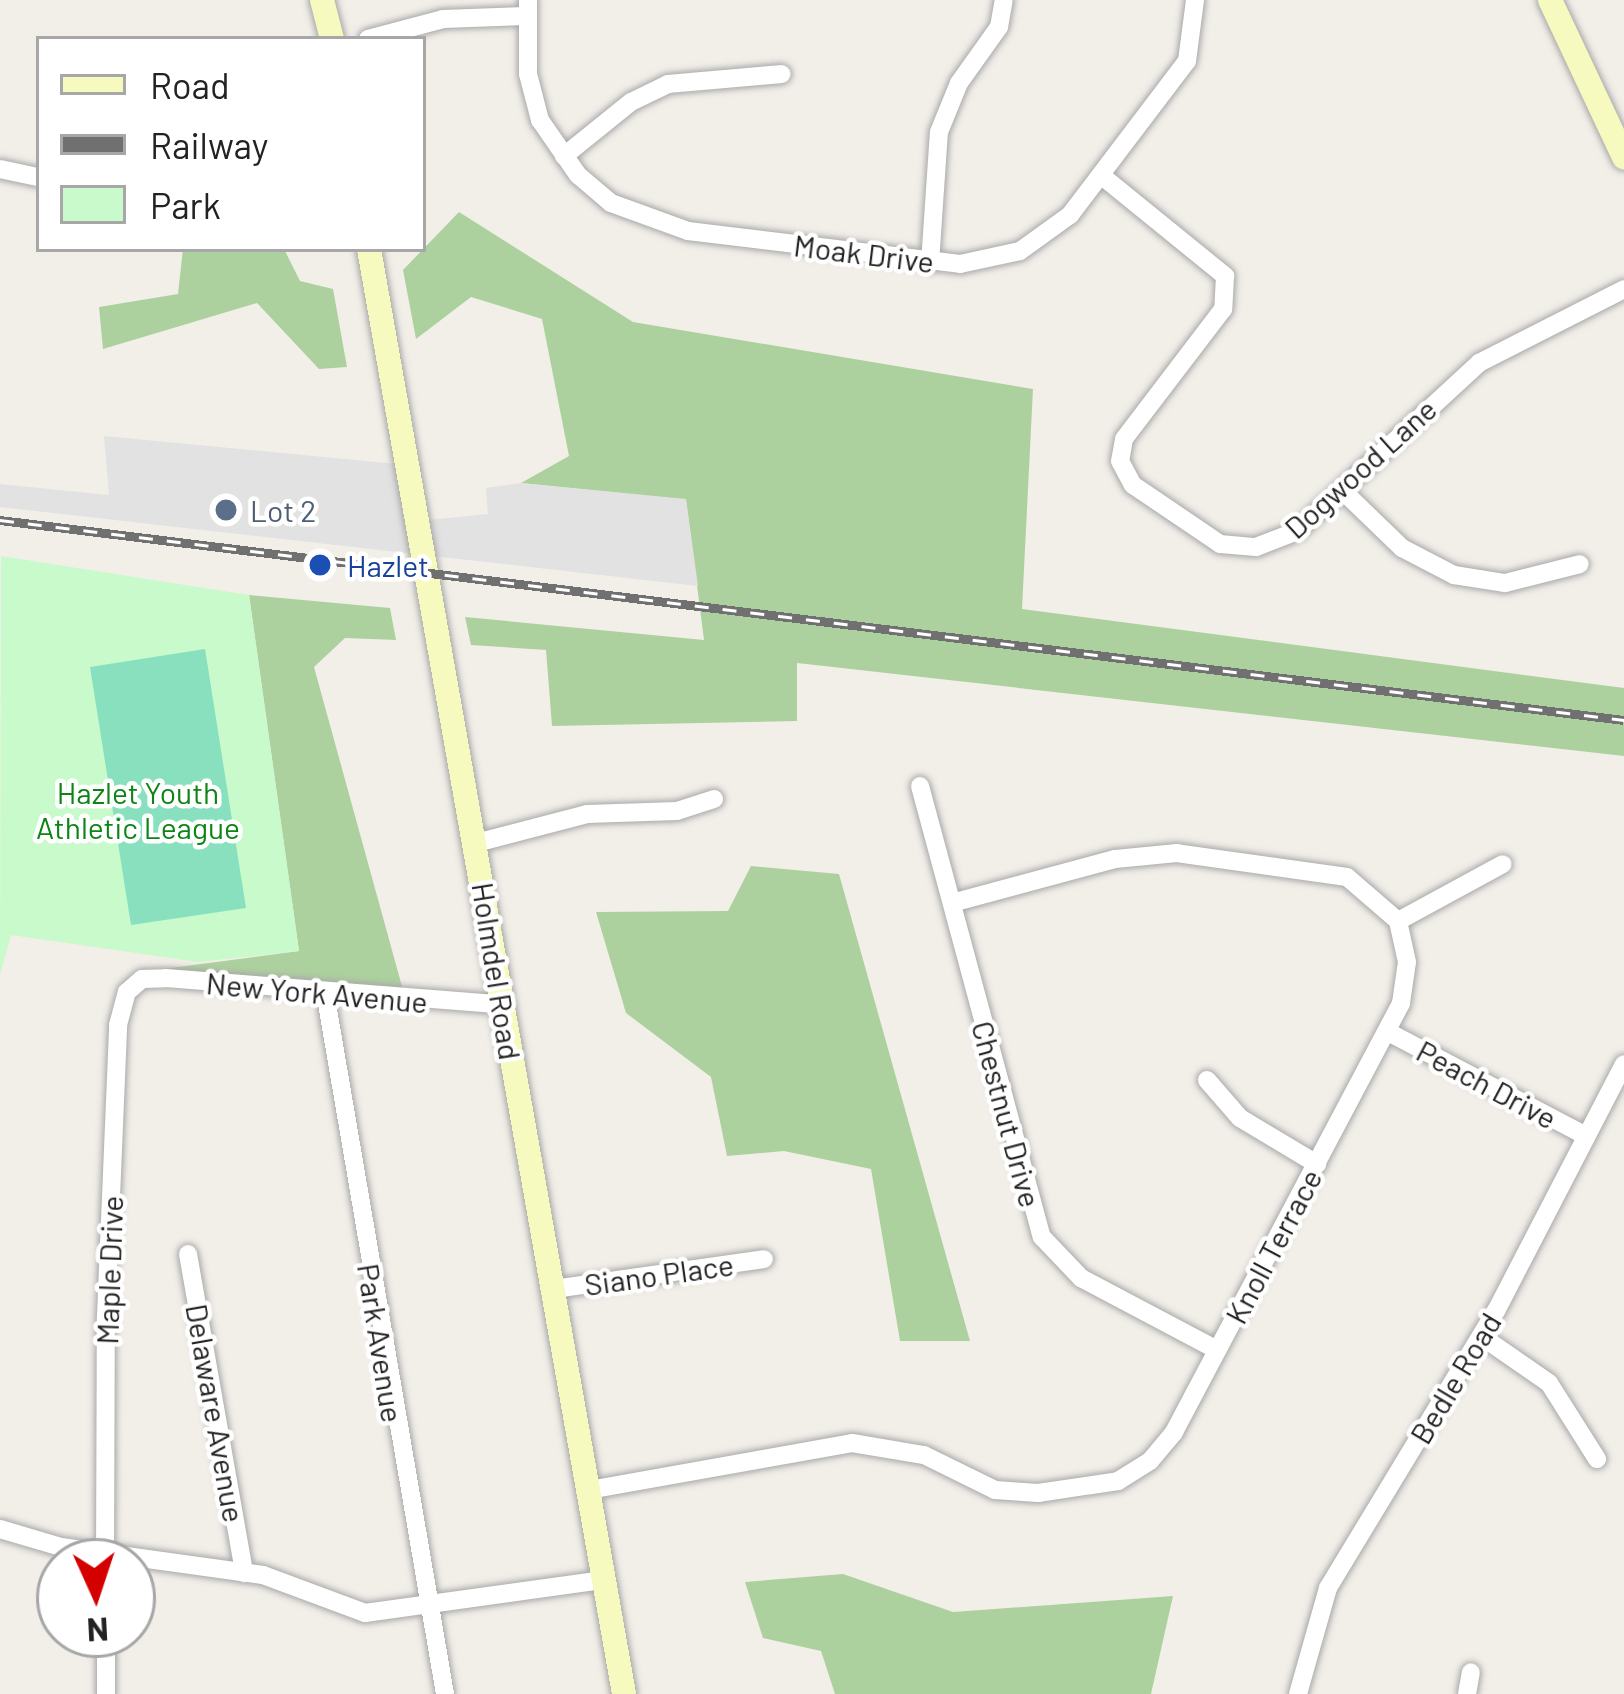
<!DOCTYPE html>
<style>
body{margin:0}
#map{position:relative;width:1624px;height:1694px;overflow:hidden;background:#f2efe9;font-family:Barlow,sans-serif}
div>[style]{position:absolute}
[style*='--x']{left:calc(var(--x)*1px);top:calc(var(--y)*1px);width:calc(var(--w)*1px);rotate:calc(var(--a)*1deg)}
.forest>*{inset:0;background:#add19e}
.park>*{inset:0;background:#c8facc}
.pitch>*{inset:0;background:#88e0be}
.parking>*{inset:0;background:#e2e2e2}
.roads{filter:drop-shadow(0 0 3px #a9a9a9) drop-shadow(0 0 3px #a9a9a9)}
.street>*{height:18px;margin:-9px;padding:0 9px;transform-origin:9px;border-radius:9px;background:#fff}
.secondary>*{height:24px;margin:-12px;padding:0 12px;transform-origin:12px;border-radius:12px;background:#f7fabf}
.rail>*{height:9px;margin-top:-4.5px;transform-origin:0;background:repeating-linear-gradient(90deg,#fff 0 14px,#707070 0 28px);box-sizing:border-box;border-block:3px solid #707070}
.dots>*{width:33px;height:33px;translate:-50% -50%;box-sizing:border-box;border:6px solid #fff;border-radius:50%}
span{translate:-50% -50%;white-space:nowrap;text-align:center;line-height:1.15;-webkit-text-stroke:9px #fff;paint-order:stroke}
.street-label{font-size:30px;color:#222}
.service-label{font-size:30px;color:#4e5e75}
.left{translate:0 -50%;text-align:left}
.transit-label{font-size:30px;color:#164399}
.park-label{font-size:30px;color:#0c8416}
.legend{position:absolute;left:36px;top:36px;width:390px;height:216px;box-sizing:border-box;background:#fff;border:3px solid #a7a7a7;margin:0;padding:15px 21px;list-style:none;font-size:36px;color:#222}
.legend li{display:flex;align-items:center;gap:24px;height:60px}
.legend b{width:60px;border:3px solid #a7a7a7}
.north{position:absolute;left:36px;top:1538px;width:120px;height:120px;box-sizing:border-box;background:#fff;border:3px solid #a7a7a7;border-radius:50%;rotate:177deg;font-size:33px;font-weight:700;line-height:48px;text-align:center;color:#222}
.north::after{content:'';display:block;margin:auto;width:42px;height:54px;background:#d40000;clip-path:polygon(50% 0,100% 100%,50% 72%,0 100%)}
</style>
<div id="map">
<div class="forest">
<div style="clip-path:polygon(459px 212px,633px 322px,1033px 389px,1022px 609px,1624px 688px,1624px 756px,797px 663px,797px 721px,552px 726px,546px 650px,471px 645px,465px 617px,704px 640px,686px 500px,521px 483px,569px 456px,542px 319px,471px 297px,416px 339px,403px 270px)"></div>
<div style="clip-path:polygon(183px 249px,284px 249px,300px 281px,333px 289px,347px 367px,319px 369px,257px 303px,103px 349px,99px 307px,178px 294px)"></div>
<div style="clip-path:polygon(249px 595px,390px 608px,396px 640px,345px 638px,314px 667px,406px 1001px,133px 973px,299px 951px)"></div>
<div style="clip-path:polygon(751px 866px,839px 874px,970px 1341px,900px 1341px,871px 1169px,784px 1151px,727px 1156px,711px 1077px,626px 1013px,596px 912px,728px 911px)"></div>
<div style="clip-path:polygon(843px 1574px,953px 1612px,1173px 1596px,1151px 1694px,835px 1694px,821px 1651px,763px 1638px,745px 1582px)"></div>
</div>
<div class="park">
<div style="clip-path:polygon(1px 556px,249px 595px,299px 951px,198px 962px,11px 935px,0 975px)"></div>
</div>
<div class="pitch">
<div style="clip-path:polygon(205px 649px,246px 908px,131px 925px,90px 667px)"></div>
</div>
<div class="parking">
<div style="clip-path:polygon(104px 436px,407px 465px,418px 521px,488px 514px,486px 488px,521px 483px,686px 499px,698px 586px,0 507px,0 484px,109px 495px)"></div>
</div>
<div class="roads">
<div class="street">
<div style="--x:528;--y:0;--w:74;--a:90"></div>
<div style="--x:528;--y:74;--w:48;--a:75.4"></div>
<div style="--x:540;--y:120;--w:67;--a:55.4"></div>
<div style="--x:578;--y:175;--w:43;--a:40.3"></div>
<div style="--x:611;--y:203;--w:82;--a:20"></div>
<div style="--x:688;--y:231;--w:274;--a:6.9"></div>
<div style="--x:960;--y:264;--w:61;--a:-12.2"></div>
<div style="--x:1020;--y:251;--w:62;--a:-35.8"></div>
<div style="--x:1070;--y:215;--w:193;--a:-52.8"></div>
<div style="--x:1187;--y:61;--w:62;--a:-82.5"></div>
<div style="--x:368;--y:39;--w:78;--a:-14.9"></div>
<div style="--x:443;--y:19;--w:82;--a:-2.1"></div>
<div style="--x:564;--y:156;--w:86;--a:-38.9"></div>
<div style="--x:631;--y:102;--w:41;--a:-25.9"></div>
<div style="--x:668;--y:84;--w:114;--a:-5"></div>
<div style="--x:0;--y:169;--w:40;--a:12"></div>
<div style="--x:1102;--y:176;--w:159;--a:39.1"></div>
<div style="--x:1225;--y:276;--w:33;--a:93"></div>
<div style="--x:1223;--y:309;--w:163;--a:127.3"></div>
<div style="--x:1124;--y:439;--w:22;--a:100"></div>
<div style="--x:1120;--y:461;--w:27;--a:62"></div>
<div style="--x:1133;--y:485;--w:105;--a:34.1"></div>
<div style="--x:1220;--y:544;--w:36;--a:5"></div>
<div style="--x:1256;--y:547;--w:44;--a:-21.3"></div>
<div style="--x:1297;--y:531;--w:248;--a:-42.7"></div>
<div style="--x:1479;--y:363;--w:163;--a:-27"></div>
<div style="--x:930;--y:263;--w:131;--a:-86.1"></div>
<div style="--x:939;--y:132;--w:53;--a:-67.8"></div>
<div style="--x:959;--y:83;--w:69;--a:-54.5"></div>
<div style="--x:999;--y:27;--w:27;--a:-80"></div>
<div style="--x:1343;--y:491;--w:82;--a:44"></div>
<div style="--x:1402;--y:548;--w:59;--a:27.4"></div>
<div style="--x:1454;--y:575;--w:52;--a:8.9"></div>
<div style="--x:1505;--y:583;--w:77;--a:-14.2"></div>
<div style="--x:920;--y:786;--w:467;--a:74.9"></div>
<div style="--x:1042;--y:1237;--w:57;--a:46.4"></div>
<div style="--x:1081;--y:1278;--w:154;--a:27.9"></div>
<div style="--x:476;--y:843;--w:115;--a:-14.6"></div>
<div style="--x:587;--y:814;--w:90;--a:-1.9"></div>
<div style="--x:677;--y:811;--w:39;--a:-18"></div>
<div style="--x:1398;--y:921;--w:119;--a:-28.5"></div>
<div style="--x:325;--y:992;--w:712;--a:80.3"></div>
<div style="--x:1388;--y:1032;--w:224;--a:27.7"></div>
<div style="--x:1207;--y:1080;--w:50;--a:49"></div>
<div style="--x:1240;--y:1118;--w:90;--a:30.9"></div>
<div style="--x:188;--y:1254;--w:324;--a:80"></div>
<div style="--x:554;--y:1289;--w:212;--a:-8.1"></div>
<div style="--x:1481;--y:1336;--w:83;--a:34.7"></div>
<div style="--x:1549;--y:1383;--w:90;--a:57.7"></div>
<div style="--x:589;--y:1490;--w:267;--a:-10.1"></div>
<div style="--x:852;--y:1443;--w:73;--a:9.5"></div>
<div style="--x:924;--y:1455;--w:79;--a:26.2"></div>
<div style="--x:995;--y:1490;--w:43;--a:4"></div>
<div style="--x:1038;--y:1493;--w:81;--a:-8.5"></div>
<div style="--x:1118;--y:1481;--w:38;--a:-32"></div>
<div style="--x:1150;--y:1461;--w:38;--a:-50"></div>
<div style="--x:1174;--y:1432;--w:485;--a:-62.1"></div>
<div style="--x:1401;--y:1003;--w:41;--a:-81.7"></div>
<div style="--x:1407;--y:962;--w:42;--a:-102.4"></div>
<div style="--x:1398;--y:921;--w:67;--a:-139.2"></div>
<div style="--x:1347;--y:877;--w:172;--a:-172"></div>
<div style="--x:1177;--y:853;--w:62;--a:174.5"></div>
<div style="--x:1115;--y:859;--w:169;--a:164.9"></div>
<div style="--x:0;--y:1529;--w:64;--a:16.4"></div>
<div style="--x:61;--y:1547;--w:204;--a:7.9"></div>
<div style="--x:263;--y:1575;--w:109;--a:20.4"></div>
<div style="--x:365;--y:1613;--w:241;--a:-7.9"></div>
<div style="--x:105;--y:1562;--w:246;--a:-89.8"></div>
<div style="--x:106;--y:1316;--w:291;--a:-87.6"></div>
<div style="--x:118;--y:1025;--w:34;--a:-75"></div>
<div style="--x:127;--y:992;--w:20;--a:-41"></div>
<div style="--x:142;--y:979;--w:24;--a:-2"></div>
<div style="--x:166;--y:978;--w:334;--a:4.5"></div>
<div style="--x:106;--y:1634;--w:60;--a:90"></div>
<div style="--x:1298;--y:1694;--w:110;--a:-74.2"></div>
<div style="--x:1328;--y:1588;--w:324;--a:-58.8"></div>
<div style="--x:1496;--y:1311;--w:278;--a:-62.6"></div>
<div style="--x:1467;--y:1694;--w:22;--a:-80"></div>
</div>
<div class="secondary">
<div style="--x:322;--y:0;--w:40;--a:75.6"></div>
<div style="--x:1550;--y:0;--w:174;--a:64.8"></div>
<div style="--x:369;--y:249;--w:1467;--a:79.99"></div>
</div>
</div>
<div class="rail">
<div style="--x:0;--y:520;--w:1636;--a:7.02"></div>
</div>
<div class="dots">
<div style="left:226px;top:510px;background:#5c6f8a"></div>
<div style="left:320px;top:565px;background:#1a4fb4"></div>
</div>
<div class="street-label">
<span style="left:864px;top:253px;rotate:7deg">Moak Drive</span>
<span style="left:1360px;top:468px;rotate:-42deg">Dogwood Lane</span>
<span style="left:497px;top:971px;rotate:81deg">Holmdel Road</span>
<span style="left:317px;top:992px;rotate:5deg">New York Avenue</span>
<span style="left:1487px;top:1084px;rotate:28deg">Peach Drive</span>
<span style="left:1007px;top:1114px;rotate:75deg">Chestnut Drive</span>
<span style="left:1273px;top:1246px;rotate:-62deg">Knoll Terrace</span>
<span style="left:109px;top:1270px;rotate:-88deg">Maple Drive</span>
<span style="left:659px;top:1274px;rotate:-8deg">Siano Place</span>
<span style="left:381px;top:1343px;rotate:81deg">Park Avenue</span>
<span style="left:1455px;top:1378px;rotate:-59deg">Bedle Road</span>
<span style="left:216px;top:1413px;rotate:80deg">Delaware Avenue</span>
</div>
<div class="service-label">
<span class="left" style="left:250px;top:510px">Lot 2</span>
</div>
<div class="transit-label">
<span class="left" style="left:347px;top:565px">Hazlet</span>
</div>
<div class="park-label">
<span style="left:138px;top:809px">Hazlet Youth<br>Athletic League</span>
</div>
<ul class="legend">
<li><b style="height:15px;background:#f7fabf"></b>Road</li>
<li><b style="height:15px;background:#707070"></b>Railway</li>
<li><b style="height:33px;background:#c8facc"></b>Park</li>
</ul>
<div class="north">N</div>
</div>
